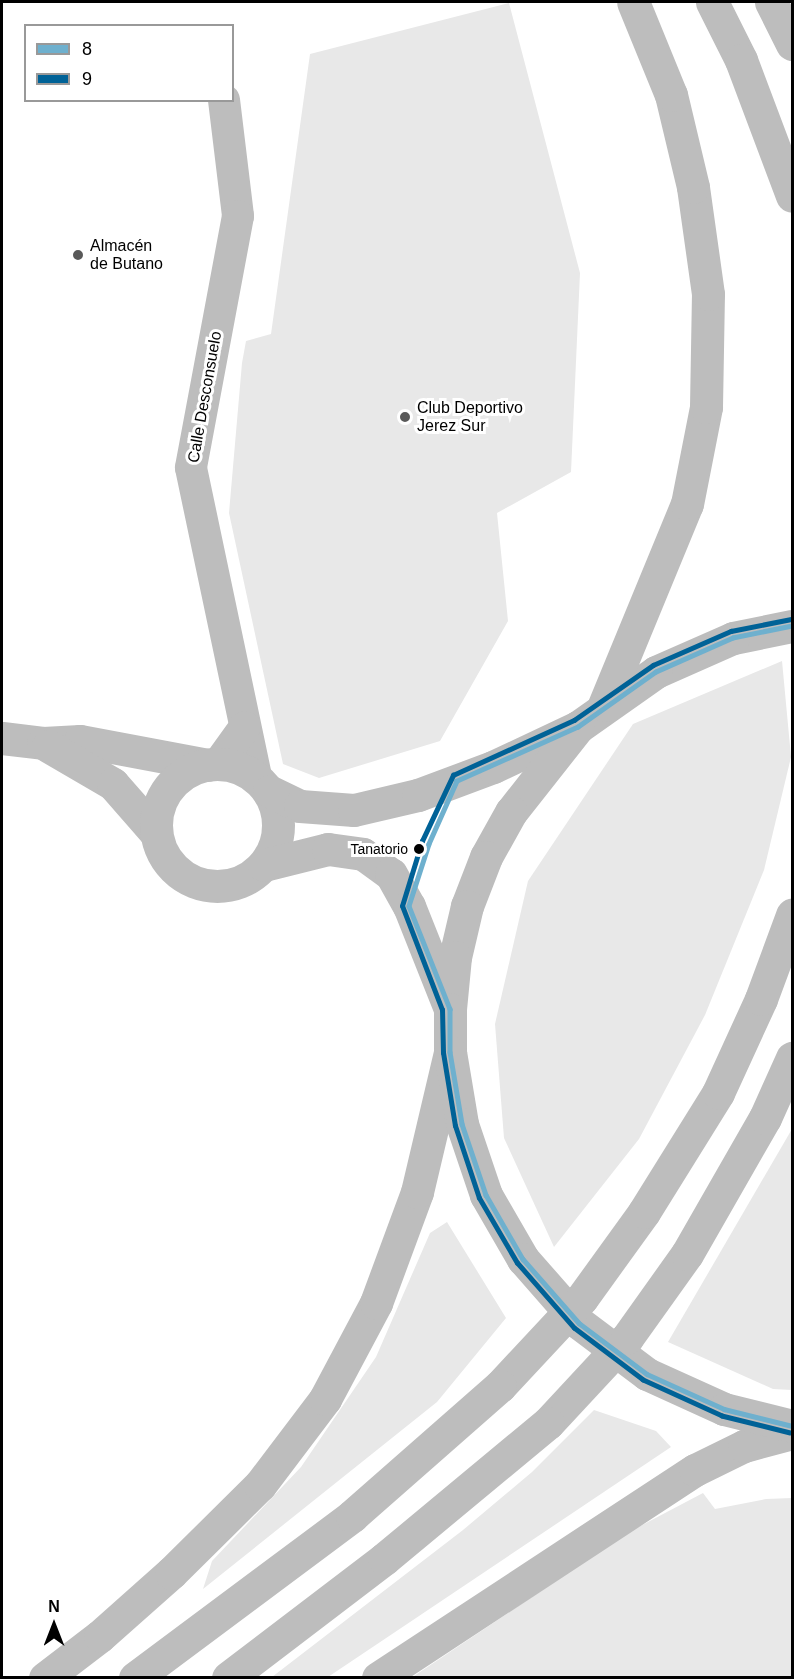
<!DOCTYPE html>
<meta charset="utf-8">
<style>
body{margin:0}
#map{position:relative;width:794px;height:1679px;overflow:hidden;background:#fff;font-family:Helvetica,sans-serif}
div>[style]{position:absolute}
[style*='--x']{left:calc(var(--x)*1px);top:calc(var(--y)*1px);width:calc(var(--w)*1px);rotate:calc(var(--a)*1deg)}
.green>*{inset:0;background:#e8e8e8}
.minor>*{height:32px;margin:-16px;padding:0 16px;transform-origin:16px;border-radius:16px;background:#bdbdbd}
.tertiary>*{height:33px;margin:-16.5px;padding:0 16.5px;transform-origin:16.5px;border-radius:16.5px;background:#bdbdbd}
.tertiary>.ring{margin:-16.5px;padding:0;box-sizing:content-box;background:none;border:33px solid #bdbdbd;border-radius:50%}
.primary>*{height:33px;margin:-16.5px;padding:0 16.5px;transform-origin:16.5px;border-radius:16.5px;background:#bdbdbd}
.motorway>*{height:33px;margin:-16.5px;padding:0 16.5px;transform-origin:16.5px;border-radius:16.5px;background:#bdbdbd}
.bus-1>*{height:4.5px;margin:-2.25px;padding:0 2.25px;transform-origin:2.25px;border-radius:2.25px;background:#6eb0ce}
.bus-2>*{height:4.5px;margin:-2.25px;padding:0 2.25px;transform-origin:2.25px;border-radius:2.25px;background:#006297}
.dots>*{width:16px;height:16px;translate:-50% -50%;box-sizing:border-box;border:3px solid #fff;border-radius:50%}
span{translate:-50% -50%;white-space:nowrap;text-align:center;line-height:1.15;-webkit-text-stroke:6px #fff;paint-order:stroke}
.bus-label{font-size:14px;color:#000}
.right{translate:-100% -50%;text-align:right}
.poi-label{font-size:16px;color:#000}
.left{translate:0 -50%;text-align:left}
.street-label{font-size:16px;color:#000}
.frame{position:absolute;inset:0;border:3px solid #000;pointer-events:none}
.legend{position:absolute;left:24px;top:24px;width:210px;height:78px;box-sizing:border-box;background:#fff;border:2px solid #999;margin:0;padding:8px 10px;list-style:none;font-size:18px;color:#000}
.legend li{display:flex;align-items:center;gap:12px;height:30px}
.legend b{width:30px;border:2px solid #999}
.north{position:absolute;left:24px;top:1595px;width:60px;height:60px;-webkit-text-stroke:4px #fff;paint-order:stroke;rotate:0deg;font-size:16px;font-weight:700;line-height:24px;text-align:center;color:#000}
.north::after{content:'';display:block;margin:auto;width:21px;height:27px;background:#000;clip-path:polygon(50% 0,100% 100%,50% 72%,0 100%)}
</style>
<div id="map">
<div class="green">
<div style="clip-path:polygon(509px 3px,580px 273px,571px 472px,497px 513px,508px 621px,440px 741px,319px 778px,283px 764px,229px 513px,242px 363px,246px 341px,271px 334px,310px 54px)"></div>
<div style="clip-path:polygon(782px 661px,791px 757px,764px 870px,705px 1015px,639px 1139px,554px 1247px,504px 1138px,495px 1024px,528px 881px,633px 724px)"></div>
<div style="clip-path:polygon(792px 1129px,792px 1390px,773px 1389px,668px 1342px)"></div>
<div style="clip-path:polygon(447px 1222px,506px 1318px,437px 1402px,203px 1589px,212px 1561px,301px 1467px,376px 1357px,430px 1233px)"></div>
<div style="clip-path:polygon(594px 1410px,656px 1431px,671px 1447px,328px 1677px,272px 1677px,463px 1530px,532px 1472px)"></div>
<div style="clip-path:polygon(703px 1493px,715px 1509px,766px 1499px,792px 1498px,792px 1677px,411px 1678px,629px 1532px)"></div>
</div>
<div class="minor">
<div style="--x:224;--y:100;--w:117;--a:83.1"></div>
<div style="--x:238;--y:216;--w:256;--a:100.6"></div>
<div style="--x:191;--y:468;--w:316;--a:78.1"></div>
<div style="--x:219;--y:763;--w:44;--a:-54.2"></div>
</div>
<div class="tertiary">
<div style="--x:2;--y:738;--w:41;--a:7"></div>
<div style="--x:43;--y:743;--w:37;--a:-3"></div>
<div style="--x:80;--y:741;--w:130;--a:10.6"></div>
<div style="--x:48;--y:746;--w:75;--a:30.3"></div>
<div style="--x:113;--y:784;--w:64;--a:48.8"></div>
<div class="ring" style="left:156px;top:764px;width:89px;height:89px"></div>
<div style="--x:269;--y:791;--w:34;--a:26"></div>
<div style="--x:300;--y:806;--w:54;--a:4.2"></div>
<div style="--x:354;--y:810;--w:66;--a:-13.2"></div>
<div style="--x:418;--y:795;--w:80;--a:-20.5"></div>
<div style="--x:493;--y:767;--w:94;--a:-25.2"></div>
<div style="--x:264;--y:865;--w:66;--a:-14"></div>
<div style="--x:328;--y:849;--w:35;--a:8"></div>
<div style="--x:363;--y:854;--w:34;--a:36"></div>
<div style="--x:391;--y:874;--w:37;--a:61"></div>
<div style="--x:409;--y:906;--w:111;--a:68.3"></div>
<div style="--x:45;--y:1678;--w:69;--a:-37.4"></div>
<div style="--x:100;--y:1636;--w:95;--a:-41.6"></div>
<div style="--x:171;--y:1573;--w:125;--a:-44.7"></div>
<div style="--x:260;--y:1485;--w:108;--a:-52.9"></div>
<div style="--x:325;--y:1399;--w:109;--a:-62"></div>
<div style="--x:376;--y:1303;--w:118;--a:-69.7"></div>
<div style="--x:417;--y:1192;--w:144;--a:-76.7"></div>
<div style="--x:378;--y:1678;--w:379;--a:-33.3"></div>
<div style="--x:695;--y:1470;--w:55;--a:-26.1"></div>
<div style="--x:744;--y:1446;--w:50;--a:-15.2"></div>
</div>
<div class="primary">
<div style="--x:712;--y:2;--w:65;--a:63.4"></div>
<div style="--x:741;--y:60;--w:145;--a:69.4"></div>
<div style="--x:771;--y:2;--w:47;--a:63.4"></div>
<div style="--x:792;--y:626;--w:60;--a:168.5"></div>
<div style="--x:733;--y:638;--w:84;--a:156.2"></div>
<div style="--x:656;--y:672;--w:95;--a:144.8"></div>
<div style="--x:578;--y:727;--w:108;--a:128.2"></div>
<div style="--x:511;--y:812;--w:51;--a:119.1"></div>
<div style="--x:486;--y:857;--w:53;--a:111.2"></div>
<div style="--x:467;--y:906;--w:52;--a:103.2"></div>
<div style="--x:455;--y:957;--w:52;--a:95.5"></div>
<div style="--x:450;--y:1009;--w:43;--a:90"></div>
<div style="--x:450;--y:1052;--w:73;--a:80.5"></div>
<div style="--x:462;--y:1124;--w:75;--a:71.3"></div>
<div style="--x:486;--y:1195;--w:74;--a:60"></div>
<div style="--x:523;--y:1259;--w:85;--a:48.8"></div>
<div style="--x:579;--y:1323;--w:85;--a:36.9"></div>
<div style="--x:647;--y:1374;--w:85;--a:24.4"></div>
<div style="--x:724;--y:1409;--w:70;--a:14"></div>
<div style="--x:604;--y:705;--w:217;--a:-67.6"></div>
<div style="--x:687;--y:504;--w:99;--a:-78.9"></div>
<div style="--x:706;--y:407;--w:113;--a:-89"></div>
<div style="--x:708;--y:294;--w:108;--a:-98"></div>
<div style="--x:693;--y:187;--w:95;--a:-103.4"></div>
<div style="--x:671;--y:95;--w:100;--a:-112.2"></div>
<div style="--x:500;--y:1386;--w:120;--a:-47"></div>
<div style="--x:582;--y:1298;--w:106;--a:-54.2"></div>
<div style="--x:644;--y:1212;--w:140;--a:-58.1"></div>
<div style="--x:718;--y:1093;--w:103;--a:-65.4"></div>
<div style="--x:761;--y:999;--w:90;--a:-69.7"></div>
<div style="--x:548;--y:1423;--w:116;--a:-47.1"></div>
<div style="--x:627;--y:1338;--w:103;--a:-54.5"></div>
<div style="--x:687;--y:1254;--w:157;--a:-60.2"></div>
<div style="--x:765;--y:1118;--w:66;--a:-65.8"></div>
</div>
<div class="motorway">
<div style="--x:135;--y:1678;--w:271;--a:-36.7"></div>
<div style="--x:352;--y:1516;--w:197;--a:-41.3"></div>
<div style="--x:228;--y:1678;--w:196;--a:-37.3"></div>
<div style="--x:384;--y:1559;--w:213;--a:-39.7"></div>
</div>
<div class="bus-1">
<div style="--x:792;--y:626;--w:60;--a:168.5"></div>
<div style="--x:733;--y:638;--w:84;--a:156.2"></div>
<div style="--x:656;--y:672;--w:95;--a:144.8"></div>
<div style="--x:578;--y:727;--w:133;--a:155.9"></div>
<div style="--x:457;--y:781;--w:69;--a:114"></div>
<div style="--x:429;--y:844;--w:65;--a:107.9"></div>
<div style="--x:409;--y:906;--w:111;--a:68.3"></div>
<div style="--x:450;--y:1009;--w:43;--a:90"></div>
<div style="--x:450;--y:1052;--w:73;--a:80.5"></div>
<div style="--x:462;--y:1124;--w:75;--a:71.3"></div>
<div style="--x:486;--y:1195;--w:74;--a:60"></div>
<div style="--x:523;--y:1259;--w:85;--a:48.8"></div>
<div style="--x:579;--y:1323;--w:85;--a:36.9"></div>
<div style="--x:647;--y:1374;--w:85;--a:24.4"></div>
<div style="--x:724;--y:1409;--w:70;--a:14"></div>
</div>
<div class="bus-2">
<div style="--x:790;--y:1433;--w:70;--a:-166"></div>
<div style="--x:722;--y:1416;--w:87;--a:-155.5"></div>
<div style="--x:643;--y:1380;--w:86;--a:-143"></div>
<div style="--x:574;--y:1328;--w:86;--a:-131.2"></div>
<div style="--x:517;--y:1263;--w:75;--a:-120.3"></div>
<div style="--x:479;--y:1198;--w:76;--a:-108.4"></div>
<div style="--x:455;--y:1126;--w:74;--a:-99.3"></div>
<div style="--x:443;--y:1053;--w:43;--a:-91.3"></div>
<div style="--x:442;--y:1010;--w:111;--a:-111"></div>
<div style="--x:402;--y:906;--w:68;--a:-72.9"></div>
<div style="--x:422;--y:841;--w:73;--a:-64.8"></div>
<div style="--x:453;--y:775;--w:133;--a:-24.4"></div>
<div style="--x:574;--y:720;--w:96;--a:-34.8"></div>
<div style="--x:653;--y:665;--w:85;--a:-23.6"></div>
<div style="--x:731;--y:631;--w:61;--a:-11.3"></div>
</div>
<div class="dots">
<div style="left:78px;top:255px;background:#595959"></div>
<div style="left:405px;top:417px;background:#595959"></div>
<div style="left:419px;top:849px;background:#000"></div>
</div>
<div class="bus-label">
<span class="right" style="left:408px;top:849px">Tanatorio</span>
</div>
<div class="poi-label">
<span class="left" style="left:90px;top:255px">Almacén<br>de Butano</span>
<span class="left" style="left:417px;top:417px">Club Deportivo<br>Jerez Sur</span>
</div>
<div class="street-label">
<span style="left:205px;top:397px;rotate:-80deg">Calle Desconsuelo</span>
</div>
<div class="frame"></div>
<ul class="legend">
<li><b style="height:8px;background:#6eb0ce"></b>8</li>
<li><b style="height:8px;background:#006297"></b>9</li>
</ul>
<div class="north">N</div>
</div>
